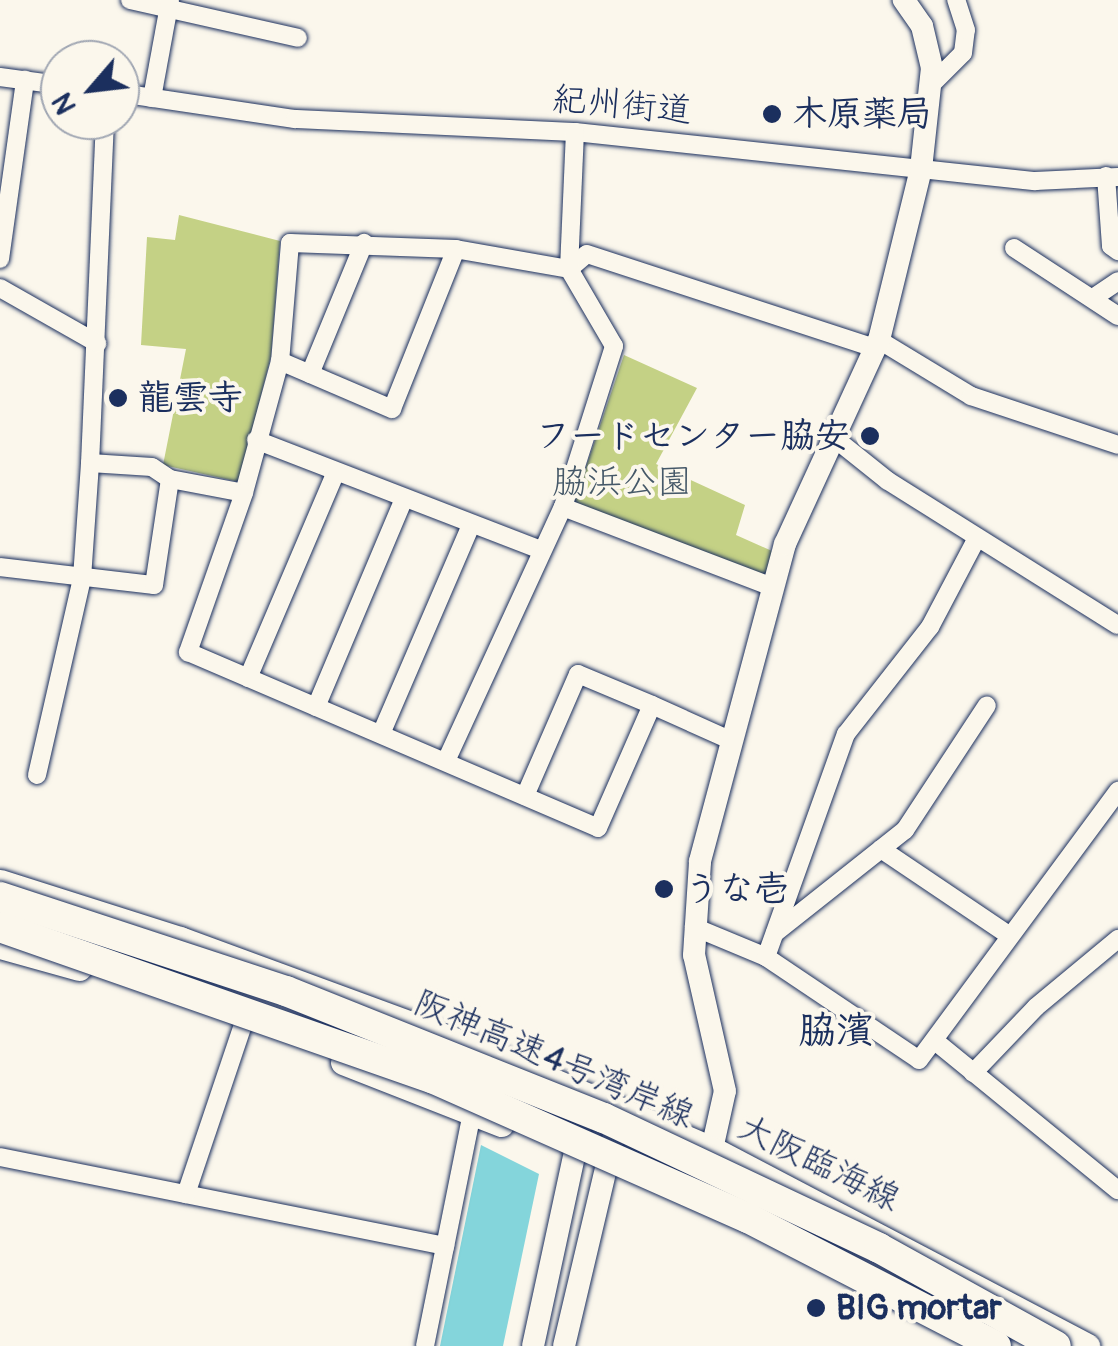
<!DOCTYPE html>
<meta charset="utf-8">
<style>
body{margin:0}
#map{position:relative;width:1118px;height:1346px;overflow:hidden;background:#fbf7ec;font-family:Pangolin,"Klee One",sans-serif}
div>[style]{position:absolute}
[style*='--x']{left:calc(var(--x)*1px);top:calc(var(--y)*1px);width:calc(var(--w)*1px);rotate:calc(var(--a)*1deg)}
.green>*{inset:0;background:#c4d185}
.water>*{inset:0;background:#84d5db}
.roads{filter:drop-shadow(0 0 2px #1b2f5e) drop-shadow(0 0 2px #1b2f5e)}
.street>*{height:18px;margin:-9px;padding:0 9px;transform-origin:9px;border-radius:9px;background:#fbf7ec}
.secondary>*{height:22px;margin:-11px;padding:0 11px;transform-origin:11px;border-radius:11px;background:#fbf7ec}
.primary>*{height:25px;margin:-12.5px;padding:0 12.5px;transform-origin:12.5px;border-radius:12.5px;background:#fbf7ec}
.bridges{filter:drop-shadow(0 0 2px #1b2f5e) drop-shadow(0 0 2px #1b2f5e)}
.highway-bridge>*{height:30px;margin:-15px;padding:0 15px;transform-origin:15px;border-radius:15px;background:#fbf7ec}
.dots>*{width:28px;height:28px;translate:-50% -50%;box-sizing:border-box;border:5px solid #fbf7ec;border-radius:50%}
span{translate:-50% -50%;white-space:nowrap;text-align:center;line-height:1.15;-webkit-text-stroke:8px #fbf7ec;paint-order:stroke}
.street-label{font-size:35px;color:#1b2f5e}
.poi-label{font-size:35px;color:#1b2f5e;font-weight:700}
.left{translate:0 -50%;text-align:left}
.right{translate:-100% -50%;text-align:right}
.park-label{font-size:35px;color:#455868}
.neighbourhood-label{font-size:38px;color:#1b2f5e;font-weight:700}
.north{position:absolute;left:40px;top:40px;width:100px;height:100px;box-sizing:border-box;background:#fbf7ec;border:2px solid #a1a7b3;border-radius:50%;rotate:242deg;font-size:28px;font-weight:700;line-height:40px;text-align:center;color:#1b2f5e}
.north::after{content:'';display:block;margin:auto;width:35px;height:45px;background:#1b2f5e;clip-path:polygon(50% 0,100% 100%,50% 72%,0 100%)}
</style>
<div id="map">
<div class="green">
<div style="clip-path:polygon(179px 215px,280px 241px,271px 356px,239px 482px,163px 465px,186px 349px,141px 345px,147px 237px,175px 240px)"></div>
<div style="clip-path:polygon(624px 355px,697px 388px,656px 464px,745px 505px,736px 535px,772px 551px,766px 577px,574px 502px)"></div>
</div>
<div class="water">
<div style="clip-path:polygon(481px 1145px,539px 1174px,503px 1346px,440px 1346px)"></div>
</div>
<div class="roads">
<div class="street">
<div style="--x:130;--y:0;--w:172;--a:12.7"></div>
<div style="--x:0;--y:77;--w:61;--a:7.6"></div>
<div style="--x:931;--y:85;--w:45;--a:-45"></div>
<div style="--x:963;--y:53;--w:23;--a:-83"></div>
<div style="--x:966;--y:30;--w:32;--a:-108"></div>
<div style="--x:120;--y:93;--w:177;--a:8.5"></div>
<div style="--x:295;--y:119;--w:280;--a:2.7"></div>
<div style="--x:575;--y:132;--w:463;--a:6.1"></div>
<div style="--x:1035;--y:181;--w:83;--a:-2.8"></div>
<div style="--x:152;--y:98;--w:100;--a:-79.6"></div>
<div style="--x:105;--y:120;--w:343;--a:92.5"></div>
<div style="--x:90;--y:463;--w:62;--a:3.7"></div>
<div style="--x:152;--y:467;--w:22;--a:34"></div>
<div style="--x:1106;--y:176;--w:70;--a:85.9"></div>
<div style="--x:1111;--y:246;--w:9;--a:36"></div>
<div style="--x:1014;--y:248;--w:124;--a:33.2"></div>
<div style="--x:0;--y:259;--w:181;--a:-82"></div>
<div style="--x:569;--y:269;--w:23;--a:-40"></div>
<div style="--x:587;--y:254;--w:303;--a:18.1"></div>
<div style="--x:569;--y:269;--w:137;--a:-87.5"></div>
<div style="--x:0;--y:288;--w:112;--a:29.6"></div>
<div style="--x:1093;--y:298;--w:30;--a:-34"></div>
<div style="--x:879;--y:340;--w:108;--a:31.3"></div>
<div style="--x:971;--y:396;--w:155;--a:18.4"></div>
<div style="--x:280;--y:361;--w:122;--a:23.2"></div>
<div style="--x:392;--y:409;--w:172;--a:-68.2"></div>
<div style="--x:310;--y:374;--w:142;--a:-67.6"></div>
<div style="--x:833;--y:437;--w:70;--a:38.7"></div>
<div style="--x:888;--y:481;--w:271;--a:32.1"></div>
<div style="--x:256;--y:440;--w:305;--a:21.1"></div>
<div style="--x:563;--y:507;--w:225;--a:20.9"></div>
<div style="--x:0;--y:567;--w:155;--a:6.7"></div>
<div style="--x:154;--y:585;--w:107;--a:-81.4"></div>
<div style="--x:170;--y:479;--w:75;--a:10.7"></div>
<div style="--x:248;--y:678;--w:224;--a:-66.9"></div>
<div style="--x:316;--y:707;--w:226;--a:-67.1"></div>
<div style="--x:381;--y:734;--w:228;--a:-66.7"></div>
<div style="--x:446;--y:761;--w:280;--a:-65.3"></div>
<div style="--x:563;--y:507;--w:169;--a:-72.4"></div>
<div style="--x:614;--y:346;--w:89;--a:-120.3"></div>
<div style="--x:569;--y:269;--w:115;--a:-170"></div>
<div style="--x:456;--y:249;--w:166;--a:-177.9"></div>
<div style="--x:290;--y:243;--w:118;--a:94.8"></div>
<div style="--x:280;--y:361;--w:137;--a:105.3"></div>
<div style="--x:244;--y:493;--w:169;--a:109.4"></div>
<div style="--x:188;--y:652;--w:446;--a:23.2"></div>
<div style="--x:598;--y:828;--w:134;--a:-66.3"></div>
<div style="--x:652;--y:705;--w:85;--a:24.2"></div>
<div style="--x:37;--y:775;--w:202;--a:-77.1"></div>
<div style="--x:82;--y:578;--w:115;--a:-86"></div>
<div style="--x:525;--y:796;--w:133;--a:-66.5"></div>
<div style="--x:578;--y:674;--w:80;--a:22.7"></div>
<div style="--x:881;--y:849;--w:152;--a:34"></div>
<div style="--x:694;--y:927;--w:78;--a:22.6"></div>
<div style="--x:766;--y:957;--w:184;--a:33.9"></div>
<div style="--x:919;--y:1060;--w:335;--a:-53.5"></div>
<div style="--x:775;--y:933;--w:166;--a:-38.4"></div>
<div style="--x:905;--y:830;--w:149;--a:-56.7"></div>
<div style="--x:766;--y:957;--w:237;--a:-70.3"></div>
<div style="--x:846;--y:734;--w:136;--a:-51.9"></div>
<div style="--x:930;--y:627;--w:101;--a:-62.2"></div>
<div style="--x:935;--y:1041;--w:236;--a:39.2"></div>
<div style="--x:973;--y:1073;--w:91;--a:-46.3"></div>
<div style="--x:1036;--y:1007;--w:107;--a:-39.7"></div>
<div style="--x:0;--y:1157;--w:454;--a:11.3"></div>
<div style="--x:186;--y:1194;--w:178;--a:-71.4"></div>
<div style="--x:425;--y:1346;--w:239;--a:-78.6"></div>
</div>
<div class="secondary">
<div style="--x:712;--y:1149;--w:59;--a:-77.4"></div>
<div style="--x:725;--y:1091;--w:139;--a:-102.8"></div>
<div style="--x:694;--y:955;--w:94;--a:-86.3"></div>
<div style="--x:700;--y:861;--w:328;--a:-75"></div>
<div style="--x:785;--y:544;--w:225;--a:-65.3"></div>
<div style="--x:879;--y:340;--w:176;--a:-76.2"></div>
<div style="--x:921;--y:169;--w:102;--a:-83.8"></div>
<div style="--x:932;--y:68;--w:43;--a:-103.4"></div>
<div style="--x:922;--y:26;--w:32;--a:-125"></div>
<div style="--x:533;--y:1346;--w:256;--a:-77.8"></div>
<div style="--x:564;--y:1346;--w:243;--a:-76.7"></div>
</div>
<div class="primary">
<div style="--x:0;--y:882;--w:189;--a:17.6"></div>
<div style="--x:180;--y:939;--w:324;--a:20.2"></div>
<div style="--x:484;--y:1051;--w:248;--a:23.3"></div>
<div style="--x:712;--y:1149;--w:424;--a:27.7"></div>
<div style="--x:0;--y:946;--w:82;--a:15.6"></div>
<div style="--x:343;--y:1062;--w:170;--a:21.4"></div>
</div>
</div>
<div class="bridges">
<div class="highway-bridge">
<div style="--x:0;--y:897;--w:301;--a:18.2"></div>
<div style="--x:286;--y:991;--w:342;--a:21.8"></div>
<div style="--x:604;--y:1118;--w:304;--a:25.3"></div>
<div style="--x:879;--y:1248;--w:202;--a:29"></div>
<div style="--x:0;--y:927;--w:458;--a:19.3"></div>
<div style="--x:432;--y:1078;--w:346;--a:23.9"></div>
<div style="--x:748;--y:1218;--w:279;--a:27.3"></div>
</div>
</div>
<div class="dots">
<div style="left:772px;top:114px;background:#1b2f5e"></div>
<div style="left:118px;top:398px;background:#1b2f5e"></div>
<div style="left:870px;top:436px;background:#1b2f5e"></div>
<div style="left:664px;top:889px;background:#1b2f5e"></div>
<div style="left:816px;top:1308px;background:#1b2f5e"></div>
</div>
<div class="street-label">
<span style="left:622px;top:105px;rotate:5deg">紀州街道</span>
<span style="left:554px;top:1059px;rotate:23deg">阪神高速4号湾岸線</span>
<span style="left:819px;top:1163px;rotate:26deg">大阪臨海線</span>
</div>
<div class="poi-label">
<span class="left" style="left:792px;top:114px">木原薬局</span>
<span class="left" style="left:138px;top:398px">龍雲寺</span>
<span class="right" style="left:850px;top:436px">フードセンター脇安</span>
<span class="left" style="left:684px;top:889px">うな壱</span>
<span class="left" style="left:836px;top:1308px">BIG mortar</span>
</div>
<div class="park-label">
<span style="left:622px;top:482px">脇浜公園</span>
</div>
<div class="neighbourhood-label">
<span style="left:836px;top:1032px">脇濱</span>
</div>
<div class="north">N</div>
</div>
